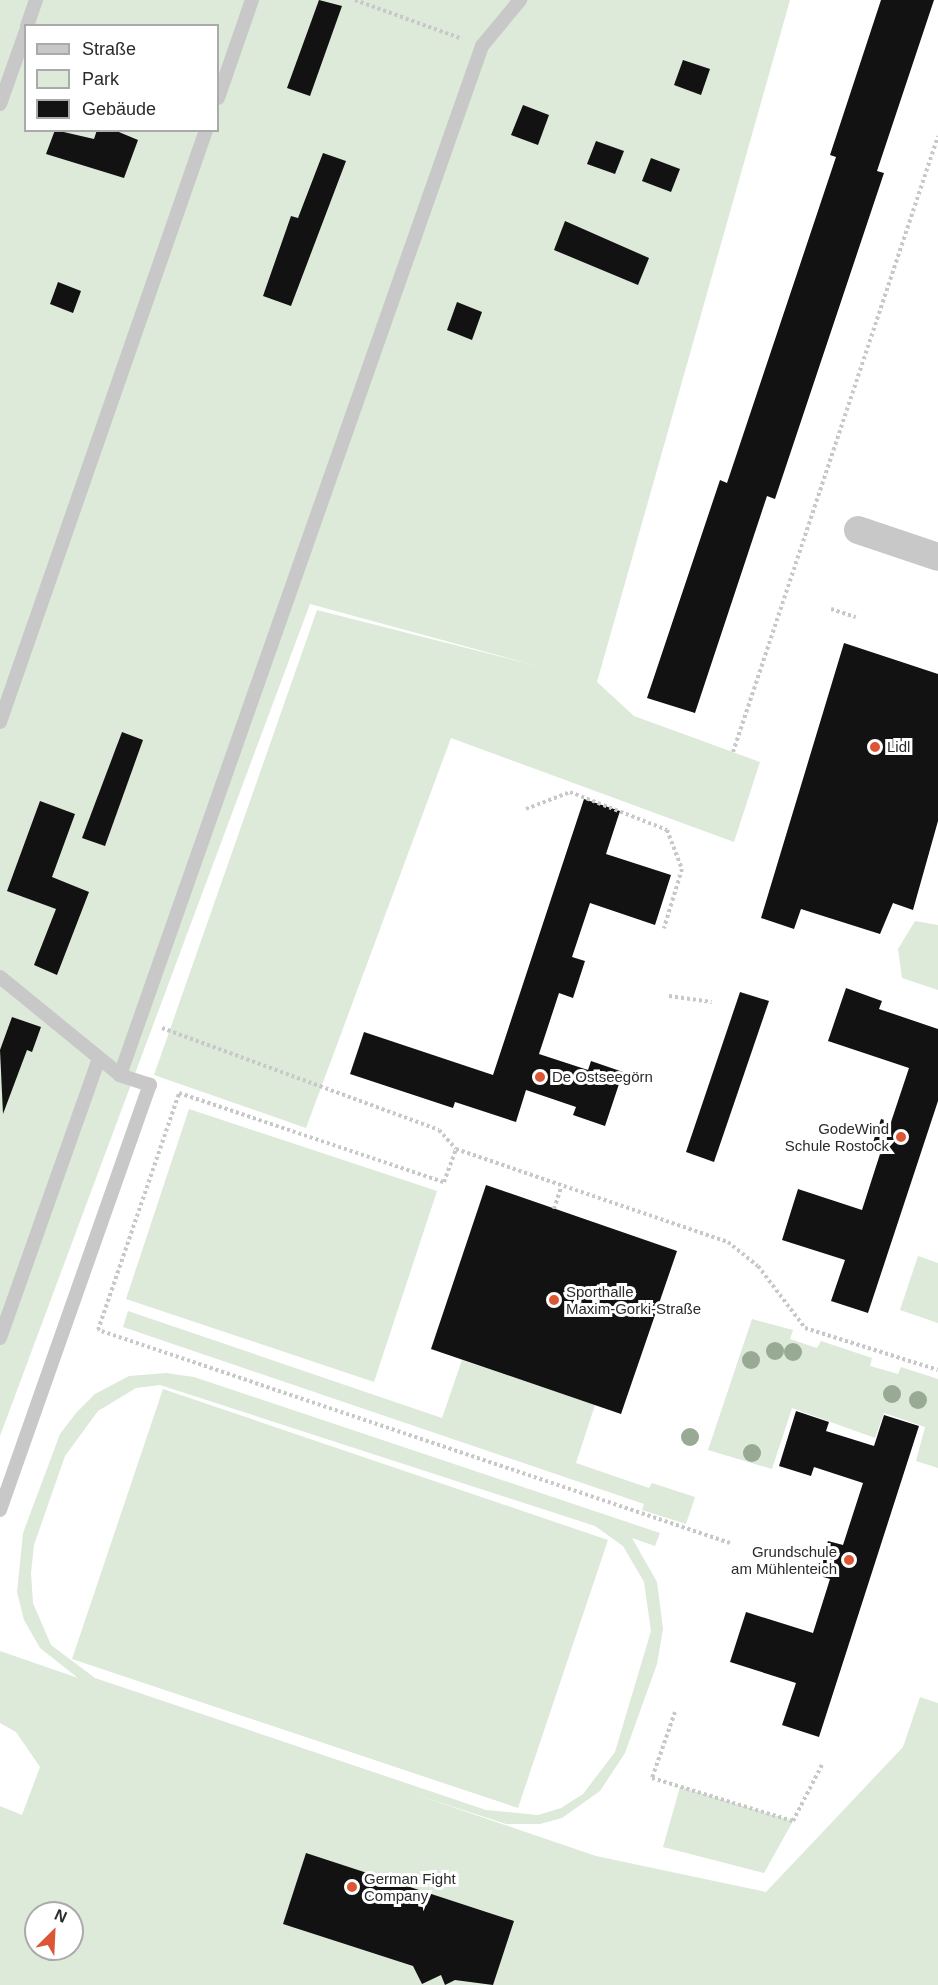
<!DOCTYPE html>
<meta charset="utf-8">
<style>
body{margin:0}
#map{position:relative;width:938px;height:1985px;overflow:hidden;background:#fff;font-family:Arial,sans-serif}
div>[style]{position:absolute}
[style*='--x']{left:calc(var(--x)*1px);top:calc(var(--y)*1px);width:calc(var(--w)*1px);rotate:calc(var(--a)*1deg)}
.green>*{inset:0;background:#dde9d9}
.building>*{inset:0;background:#121212}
.path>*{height:4px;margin-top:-2px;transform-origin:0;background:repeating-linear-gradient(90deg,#c8c8c8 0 3px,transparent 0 6px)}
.service>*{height:14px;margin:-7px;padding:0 7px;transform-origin:7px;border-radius:7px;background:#c8c8c8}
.minor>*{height:28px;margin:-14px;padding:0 14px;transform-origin:14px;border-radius:14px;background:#c8c8c8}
.trees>*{width:18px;height:18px;margin:-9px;border-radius:50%;background:#98aa94}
.dots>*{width:16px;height:16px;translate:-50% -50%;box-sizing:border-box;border:3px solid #fff;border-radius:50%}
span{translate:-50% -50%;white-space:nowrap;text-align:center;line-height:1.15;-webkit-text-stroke:6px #fff;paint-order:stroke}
.poi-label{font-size:15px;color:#2b2b2b}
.left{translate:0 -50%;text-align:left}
.right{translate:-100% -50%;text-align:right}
.legend{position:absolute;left:24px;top:24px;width:195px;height:108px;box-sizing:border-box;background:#fff;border:2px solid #aaa;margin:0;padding:8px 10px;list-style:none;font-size:18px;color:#2b2b2b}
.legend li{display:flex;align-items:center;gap:12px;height:30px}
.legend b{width:30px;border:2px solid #aaa}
.north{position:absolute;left:24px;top:1901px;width:60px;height:60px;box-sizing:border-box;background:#fff;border:2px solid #aaa;border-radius:50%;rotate:24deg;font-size:16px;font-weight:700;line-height:24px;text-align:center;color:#2b2b2b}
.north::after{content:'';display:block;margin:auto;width:21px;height:27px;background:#dc5534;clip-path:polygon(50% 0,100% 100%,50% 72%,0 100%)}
</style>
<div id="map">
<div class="green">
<div style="clip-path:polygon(evenodd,0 0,790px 0,597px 682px,634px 716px,760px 762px,734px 842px,451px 738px,306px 1128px,154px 1075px,317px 610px,541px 667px,310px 604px,0 1436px,0 0,26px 26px,218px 26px,218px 130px,26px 130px,26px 26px)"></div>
<div style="clip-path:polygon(915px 921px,938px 925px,938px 990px,902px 978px,898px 949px)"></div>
<div style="clip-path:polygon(189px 1109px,437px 1191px,374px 1382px,126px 1299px)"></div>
<div style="clip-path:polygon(918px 1256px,938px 1263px,938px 1323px,900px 1310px)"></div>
<div style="clip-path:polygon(128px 1311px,442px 1418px,462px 1360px,595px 1405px,576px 1463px,649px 1488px,652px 1483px,695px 1497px,686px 1524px,642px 1510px,644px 1504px,123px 1327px)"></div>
<div style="clip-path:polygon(752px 1319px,793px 1330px,790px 1339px,817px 1348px,821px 1341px,872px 1358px,870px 1366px,898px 1374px,901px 1367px,938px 1379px,938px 1468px,916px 1461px,925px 1427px,884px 1413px,875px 1438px,792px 1408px,772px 1469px,708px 1450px)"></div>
<div style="clip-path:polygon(evenodd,166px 1373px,194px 1377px,660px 1533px,655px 1546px,632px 1538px,657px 1582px,663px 1629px,657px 1664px,625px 1753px,600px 1791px,562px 1818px,540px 1824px,506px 1824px,414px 1794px,596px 1856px,766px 1892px,903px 1747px,920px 1697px,938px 1703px,938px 1985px,0 1985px,0 1806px,22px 1815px,40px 1767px,16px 1732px,0 1723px,0 1651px,78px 1678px,40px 1648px,24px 1620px,17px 1592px,23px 1533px,60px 1434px,76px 1413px,95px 1394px,129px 1376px,166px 1373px,160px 1385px,595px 1526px,623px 1546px,644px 1582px,651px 1631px,615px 1752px,583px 1794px,561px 1808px,538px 1815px,486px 1810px,95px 1678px,51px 1645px,33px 1603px,31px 1573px,34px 1545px,65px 1456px,98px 1411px,136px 1388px,160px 1385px,166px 1373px,36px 1913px,72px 1913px,72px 1949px,36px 1949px,36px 1913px)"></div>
<div style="clip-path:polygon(163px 1389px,608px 1540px,518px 1808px,72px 1659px)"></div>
<div style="clip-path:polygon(680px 1787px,793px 1821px,764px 1873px,663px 1847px)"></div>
</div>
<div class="building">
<div style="clip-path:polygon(319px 0,342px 6px,310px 96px,287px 88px)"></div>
<div style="clip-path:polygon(881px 0,934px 0,877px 171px,884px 173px,775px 499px,767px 496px,695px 713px,647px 698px,720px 480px,727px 483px,836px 157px,830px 155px)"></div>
<div style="clip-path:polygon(683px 60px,710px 69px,701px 95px,674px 85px)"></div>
<div style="clip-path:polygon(523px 105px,549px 115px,538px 145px,511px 135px)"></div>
<div style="clip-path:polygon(55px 130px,94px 139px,97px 130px,114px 130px,138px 140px,124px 178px,46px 154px)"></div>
<div style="clip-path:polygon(596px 141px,624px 151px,615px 174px,587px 164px)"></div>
<div style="clip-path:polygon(323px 153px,346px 161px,291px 306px,263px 296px,291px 216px,298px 218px)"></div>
<div style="clip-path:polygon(651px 158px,680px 169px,671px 192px,642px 181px)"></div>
<div style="clip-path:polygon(565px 221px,649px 258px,638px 285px,554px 250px)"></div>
<div style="clip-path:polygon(58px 282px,81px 291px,73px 313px,50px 304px)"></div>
<div style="clip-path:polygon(457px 302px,482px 312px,472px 340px,447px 330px)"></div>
<div style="clip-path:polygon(844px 643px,938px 674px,938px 821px,913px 910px,893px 903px,880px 934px,801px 909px,794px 929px,761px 918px)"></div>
<div style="clip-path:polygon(122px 732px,143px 740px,105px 846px,82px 838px)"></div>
<div style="clip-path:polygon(584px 799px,620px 811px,606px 854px,671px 875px,655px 925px,590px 903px,572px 957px,585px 961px,573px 998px,559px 993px,539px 1054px,588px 1070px,591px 1061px,623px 1072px,605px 1126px,573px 1115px,576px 1107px,526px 1090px,516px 1122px,455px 1102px,453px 1108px,350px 1074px,364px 1032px,493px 1075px)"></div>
<div style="clip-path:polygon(40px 801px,75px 814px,52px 877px,89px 892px,57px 975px,34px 965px,56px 909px,7px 891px)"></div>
<div style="clip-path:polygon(846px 988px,882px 1001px,879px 1009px,938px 1029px,938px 1101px,868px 1313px,831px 1301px,845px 1260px,782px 1240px,798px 1189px,862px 1210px,880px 1154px,870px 1151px,881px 1119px,891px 1122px,909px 1068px,828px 1041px)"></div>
<div style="clip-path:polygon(740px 992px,769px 1001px,714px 1162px,686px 1152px)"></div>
<div style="clip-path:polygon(12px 1017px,41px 1027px,32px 1052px,27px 1050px,3px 1114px,0 1050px)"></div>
<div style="clip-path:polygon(486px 1185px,677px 1251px,621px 1414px,431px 1349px)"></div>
<div style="clip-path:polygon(796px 1411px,829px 1422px,826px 1431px,874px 1446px,884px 1415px,919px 1426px,819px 1737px,782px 1725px,796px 1683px,730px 1662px,746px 1612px,813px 1633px,830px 1579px,817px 1575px,828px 1541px,843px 1545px,863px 1483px,814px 1467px,811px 1476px,779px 1466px)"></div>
<div style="clip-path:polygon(306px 1853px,514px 1921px,493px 1985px,455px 1980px,445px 1985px,441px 1975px,422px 1984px,413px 1966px,283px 1924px)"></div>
</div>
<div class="path">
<div style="--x:355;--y:0;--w:114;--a:20"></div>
<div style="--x:831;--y:609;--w:26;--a:18"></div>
<div style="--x:733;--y:752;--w:649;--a:-71.59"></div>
<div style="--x:526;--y:809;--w:47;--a:-21.1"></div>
<div style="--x:570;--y:792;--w:104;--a:21.4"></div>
<div style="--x:667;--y:830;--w:42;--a:69"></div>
<div style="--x:682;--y:869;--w:62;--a:107"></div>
<div style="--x:669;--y:996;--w:43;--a:7.9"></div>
<div style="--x:162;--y:1028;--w:295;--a:20.2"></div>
<div style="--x:439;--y:1130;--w:25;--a:48"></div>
<div style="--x:554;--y:1209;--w:23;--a:-72"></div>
<div style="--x:730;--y:1543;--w:667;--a:-161.37"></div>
<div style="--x:98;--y:1330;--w:250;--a:-71.1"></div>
<div style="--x:179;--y:1093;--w:280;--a:18.6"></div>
<div style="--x:444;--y:1182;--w:35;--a:-70"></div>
<div style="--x:456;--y:1149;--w:287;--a:18.9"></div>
<div style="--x:728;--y:1242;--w:38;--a:39"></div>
<div style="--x:758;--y:1266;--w:78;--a:52.8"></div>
<div style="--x:805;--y:1328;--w:139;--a:17.5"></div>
<div style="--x:675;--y:1712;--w:70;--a:109.2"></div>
<div style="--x:652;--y:1778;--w:147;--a:17"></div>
<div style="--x:793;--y:1821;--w:65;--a:-62.7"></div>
</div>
<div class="service">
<div style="--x:27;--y:26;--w:28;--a:-71"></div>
<div style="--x:218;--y:98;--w:104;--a:-70.9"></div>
<div style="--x:0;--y:104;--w:77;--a:-70.4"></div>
<div style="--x:0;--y:722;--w:627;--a:-70.81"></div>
<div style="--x:0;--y:977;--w:155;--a:39.2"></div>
<div style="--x:120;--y:1075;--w:1091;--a:-70.62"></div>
<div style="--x:482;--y:46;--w:60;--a:-50.4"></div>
<div style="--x:0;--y:1338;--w:297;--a:-70.5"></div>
<div style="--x:0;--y:1510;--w:451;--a:-70.6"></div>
<div style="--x:150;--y:1085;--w:32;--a:-162"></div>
</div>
<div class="minor">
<div style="--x:858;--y:530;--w:84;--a:18.6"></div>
</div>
<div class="trees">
<div style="left:775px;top:1351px"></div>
<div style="left:793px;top:1352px"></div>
<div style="left:751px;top:1360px"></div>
<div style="left:892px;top:1394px"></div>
<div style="left:918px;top:1400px"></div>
<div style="left:690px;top:1437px"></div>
<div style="left:752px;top:1453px"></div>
</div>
<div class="dots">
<div style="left:875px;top:747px;background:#dc5534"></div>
<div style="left:540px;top:1077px;background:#dc5534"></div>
<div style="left:901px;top:1137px;background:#dc5534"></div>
<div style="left:554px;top:1300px;background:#dc5534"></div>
<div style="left:849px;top:1560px;background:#dc5534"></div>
<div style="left:352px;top:1887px;background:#dc5534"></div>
</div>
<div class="poi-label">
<span class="left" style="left:887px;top:747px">Lidl</span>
<span class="left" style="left:552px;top:1077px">De Ostseegörn</span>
<span class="right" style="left:889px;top:1137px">GodeWind<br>Schule Rostock</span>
<span class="left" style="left:566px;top:1300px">Sporthalle<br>Maxim-Gorki-Straße</span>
<span class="right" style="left:837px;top:1560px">Grundschule<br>am Mühlenteich</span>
<span class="left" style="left:364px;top:1887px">German Fight<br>Company</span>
</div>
<ul class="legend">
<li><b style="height:8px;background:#c8c8c8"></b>Straße</li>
<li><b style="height:16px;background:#dde9d9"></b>Park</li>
<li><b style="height:16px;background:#121212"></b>Gebäude</li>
</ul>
<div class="north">N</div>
</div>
